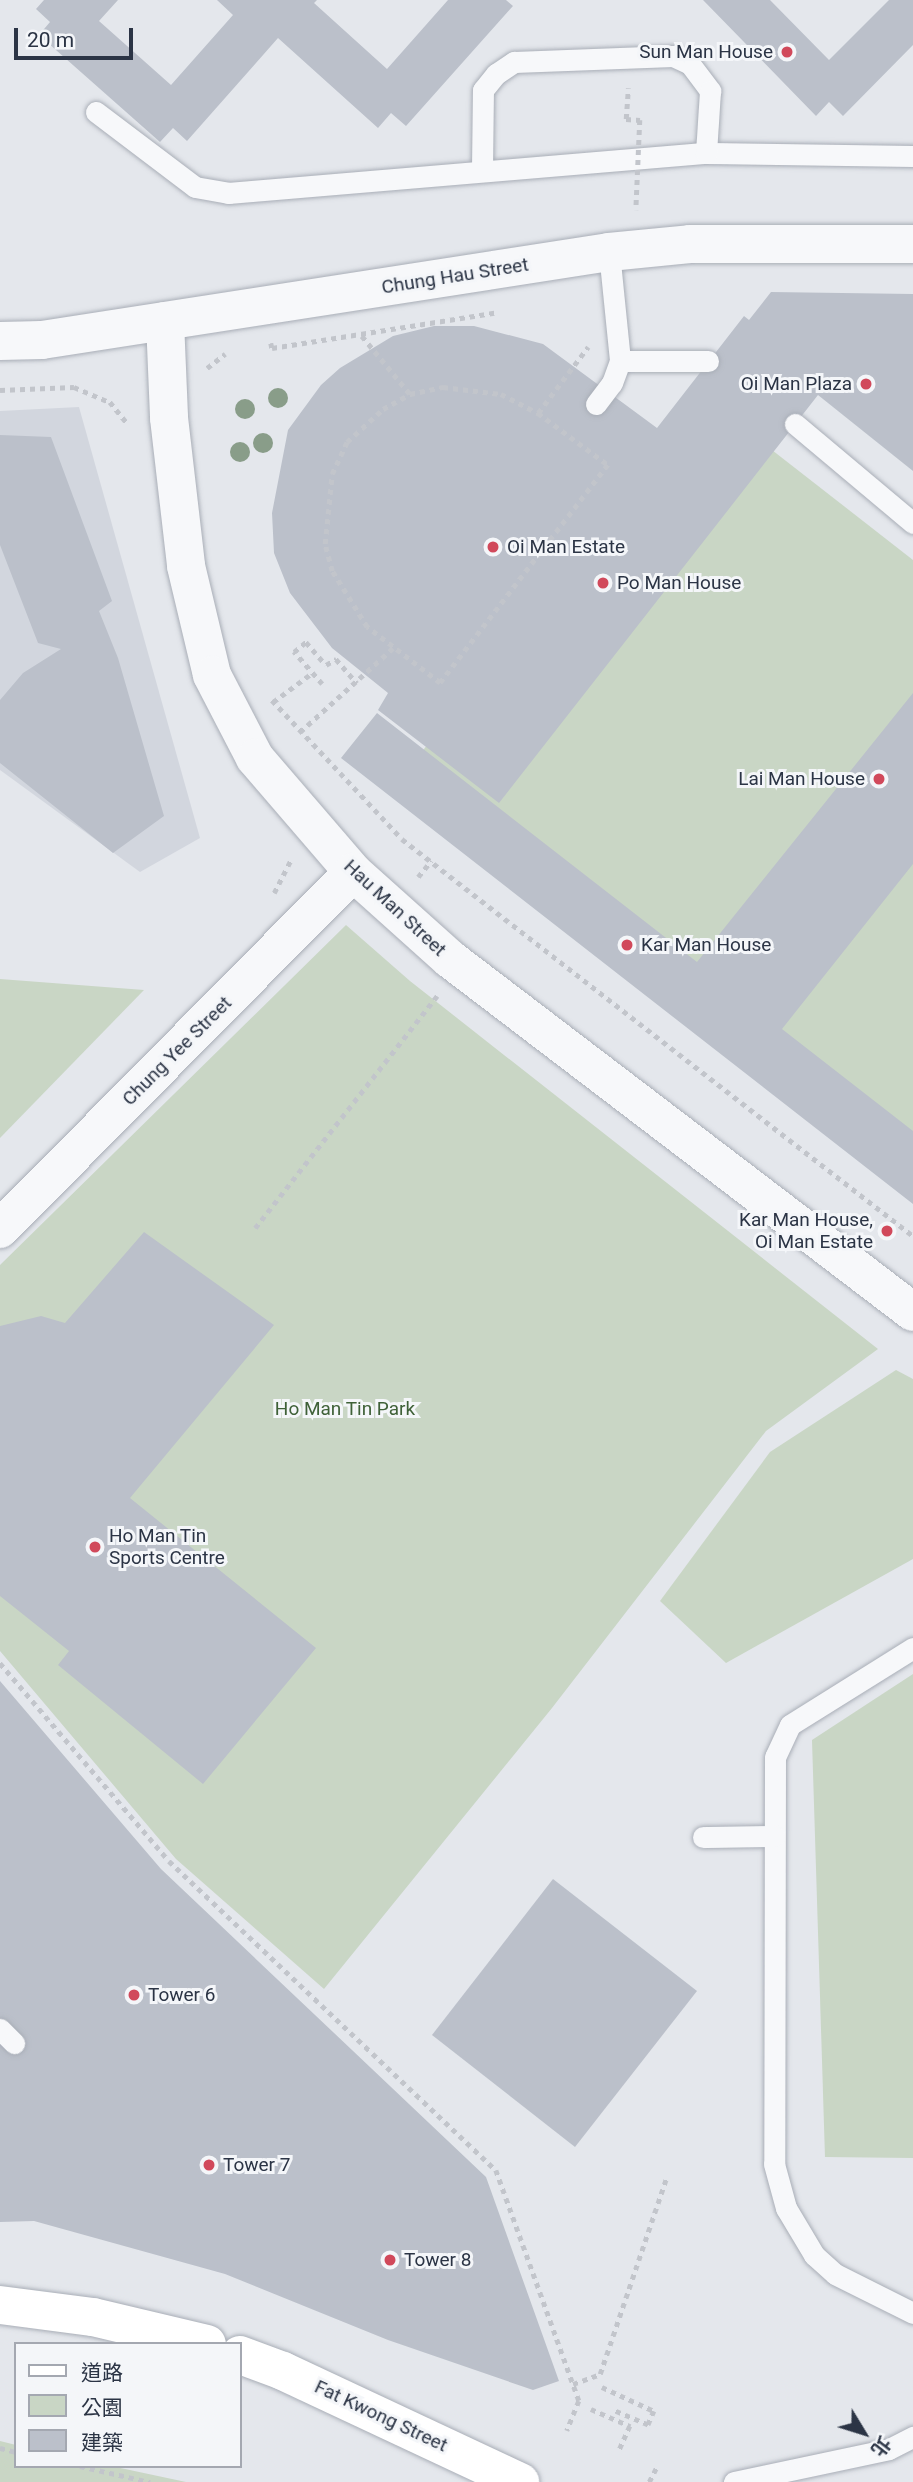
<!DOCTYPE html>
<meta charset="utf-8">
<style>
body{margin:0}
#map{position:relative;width:913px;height:2482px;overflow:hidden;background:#e4e7ec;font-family:Roboto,"Noto Sans TC",sans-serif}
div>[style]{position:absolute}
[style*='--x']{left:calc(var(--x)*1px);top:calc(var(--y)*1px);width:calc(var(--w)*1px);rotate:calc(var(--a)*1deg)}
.built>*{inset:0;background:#d2d6de}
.green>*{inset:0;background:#c9d6c5}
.building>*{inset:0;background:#bbc0ca}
.path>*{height:4.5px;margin-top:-2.25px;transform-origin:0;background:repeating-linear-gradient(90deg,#c2c5cb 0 5px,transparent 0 10px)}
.roads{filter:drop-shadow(0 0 2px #a9aeb7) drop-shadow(0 0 2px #a9aeb7)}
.service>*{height:21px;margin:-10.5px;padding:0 10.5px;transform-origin:10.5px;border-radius:10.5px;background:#f7f8fa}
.minor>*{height:38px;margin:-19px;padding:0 19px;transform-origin:19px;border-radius:19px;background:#f7f8fa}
.tertiary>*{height:38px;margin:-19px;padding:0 19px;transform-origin:19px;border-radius:19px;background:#f7f8fa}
.secondary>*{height:38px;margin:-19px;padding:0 19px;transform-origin:19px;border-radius:19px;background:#fff}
.path-bridge>*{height:4.5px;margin-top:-2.25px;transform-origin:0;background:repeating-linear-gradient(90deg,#c2c5cb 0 5px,transparent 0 10px)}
.trees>*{width:20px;height:20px;margin:-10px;border-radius:50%;background:#899d89}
.dots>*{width:19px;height:19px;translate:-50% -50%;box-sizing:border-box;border:4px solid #f4f6f9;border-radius:50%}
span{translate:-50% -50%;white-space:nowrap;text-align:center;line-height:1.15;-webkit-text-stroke:6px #f4f6f9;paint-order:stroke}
.poi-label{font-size:19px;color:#2b3445}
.right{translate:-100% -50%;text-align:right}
.left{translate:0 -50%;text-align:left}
.street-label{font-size:19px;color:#2b3445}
.park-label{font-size:19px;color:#3f6138}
.legend{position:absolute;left:14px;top:2342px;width:228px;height:126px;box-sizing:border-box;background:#f4f6f9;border:2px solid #a4a8b1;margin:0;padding:9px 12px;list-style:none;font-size:21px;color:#2b3445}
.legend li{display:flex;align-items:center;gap:14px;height:35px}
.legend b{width:35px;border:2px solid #a4a8b1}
.north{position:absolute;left:829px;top:2398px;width:70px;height:70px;-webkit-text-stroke:5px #f4f6f9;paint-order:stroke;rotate:128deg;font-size:19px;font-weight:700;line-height:28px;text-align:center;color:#2b3445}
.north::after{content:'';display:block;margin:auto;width:24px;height:32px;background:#2b3445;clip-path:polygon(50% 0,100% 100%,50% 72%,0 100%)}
.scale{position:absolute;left:14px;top:28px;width:119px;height:32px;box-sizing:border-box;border:4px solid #2b3445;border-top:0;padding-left:9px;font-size:21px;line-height:24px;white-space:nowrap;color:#2b3445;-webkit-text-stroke:5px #f4f6f9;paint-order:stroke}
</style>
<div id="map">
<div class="built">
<div style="clip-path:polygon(79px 407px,200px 838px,140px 872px,0 770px,0 411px)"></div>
</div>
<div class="green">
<div style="clip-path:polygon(699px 393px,913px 560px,913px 1135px,414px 762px)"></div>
<div style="clip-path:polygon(346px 925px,410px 981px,878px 1349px,766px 1431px,552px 1708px,324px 1989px,176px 1859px,0 1651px,0 1265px)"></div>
<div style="clip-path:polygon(0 979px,144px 990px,0 1138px)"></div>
<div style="clip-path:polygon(896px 1370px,913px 1379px,913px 1559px,726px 1663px,660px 1601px,770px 1452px)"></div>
<div style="clip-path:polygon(913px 1674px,913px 2158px,825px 2157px,812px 1740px)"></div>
<div style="clip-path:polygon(0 2441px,16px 2445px,16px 2466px,111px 2466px,186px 2482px,0 2482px)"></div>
</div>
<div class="building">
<div style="clip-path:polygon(44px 0,118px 0,99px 21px,171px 85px,233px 15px,217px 0,317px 0,314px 3px,387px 69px,448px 0,506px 0,513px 6px,406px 126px,391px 113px,378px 128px,278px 38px,187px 141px,173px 128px,160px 142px,39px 35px,50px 22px,36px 9px)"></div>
<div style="clip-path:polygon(703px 0,770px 0,829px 60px,889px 0,913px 0,913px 45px,843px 116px,829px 102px,816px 116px)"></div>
<div style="clip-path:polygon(771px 292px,913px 294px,913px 471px,818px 395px,499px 803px,378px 710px,388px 693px,332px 648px,290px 593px,274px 553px,272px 513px,288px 430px,321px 385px,340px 368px,393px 336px,434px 326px,474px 326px,543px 344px,657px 428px,744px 316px,749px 320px)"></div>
<div style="clip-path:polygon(0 435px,51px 437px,112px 601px,99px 611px,118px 658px,164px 816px,113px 853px,0 763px,0 700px,23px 673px,61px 649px,38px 643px,0 545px)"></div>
<div style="clip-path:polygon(913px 693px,913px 864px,782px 1029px,913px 1131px,913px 1204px,341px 758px,377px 713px,697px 962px)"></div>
<div style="clip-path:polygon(144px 1232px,274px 1325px,130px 1498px,316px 1648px,203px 1784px,58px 1665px,69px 1651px,0 1596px,0 1326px,41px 1316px,65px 1323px)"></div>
<div style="clip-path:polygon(0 1681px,161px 1869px,486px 2177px,559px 2381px,533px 2390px,388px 2340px,225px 2274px,34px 2221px,0 2222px)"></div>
<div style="clip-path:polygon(553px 1879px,697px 1991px,575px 2147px,432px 2035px)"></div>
</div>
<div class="path">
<div style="--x:626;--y:119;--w:31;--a:-86"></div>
<div style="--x:362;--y:336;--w:75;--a:50.4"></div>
<div style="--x:271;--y:343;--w:5;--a:79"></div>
<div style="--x:272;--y:348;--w:225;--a:-9"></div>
<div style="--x:207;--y:368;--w:23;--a:-38"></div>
<div style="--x:443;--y:387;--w:58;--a:6.9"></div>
<div style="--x:501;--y:394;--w:42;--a:27.2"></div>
<div style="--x:538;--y:413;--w:87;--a:36.6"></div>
<div style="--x:608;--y:465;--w:275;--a:127.6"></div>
<div style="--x:440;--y:683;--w:92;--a:-142.5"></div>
<div style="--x:367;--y:627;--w:66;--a:-122"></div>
<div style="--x:332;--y:571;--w:28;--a:-105"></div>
<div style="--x:325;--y:544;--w:70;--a:-84.3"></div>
<div style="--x:332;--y:474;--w:35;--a:-65"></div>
<div style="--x:347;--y:442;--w:49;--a:-42.5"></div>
<div style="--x:383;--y:409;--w:31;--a:-29"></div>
<div style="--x:410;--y:394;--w:34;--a:-12"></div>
<div style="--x:0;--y:390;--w:74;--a:-2.3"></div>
<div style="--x:74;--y:387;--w:39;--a:23"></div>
<div style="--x:110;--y:402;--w:27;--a:51"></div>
<div style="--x:538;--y:413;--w:83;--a:-52.9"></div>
<div style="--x:322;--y:684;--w:43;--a:-131.2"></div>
<div style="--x:294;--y:652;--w:16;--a:-40"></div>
<div style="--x:306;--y:642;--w:30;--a:49"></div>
<div style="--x:326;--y:665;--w:12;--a:-31"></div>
<div style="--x:336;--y:659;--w:32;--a:49"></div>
<div style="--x:272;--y:700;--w:190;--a:46.9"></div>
<div style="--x:402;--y:839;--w:647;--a:37.84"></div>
<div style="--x:273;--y:702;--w:49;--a:-36.6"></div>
<div style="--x:300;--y:732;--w:125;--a:-42.1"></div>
<div style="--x:418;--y:877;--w:21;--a:-51"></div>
<div style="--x:274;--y:893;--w:37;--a:-63"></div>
<div style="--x:255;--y:1228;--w:295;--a:-51.9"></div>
<div style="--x:0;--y:1663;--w:260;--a:49.5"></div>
<div style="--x:169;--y:1861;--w:450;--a:43.4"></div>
<div style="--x:496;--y:2170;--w:245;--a:70.2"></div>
<div style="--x:579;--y:2401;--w:32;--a:112"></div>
<div style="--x:573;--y:2384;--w:29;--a:-20"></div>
<div style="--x:600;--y:2374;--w:206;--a:-71.3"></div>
<div style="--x:602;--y:2387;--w:57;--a:24.8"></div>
<div style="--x:654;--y:2411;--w:15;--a:113"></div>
<div style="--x:648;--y:2425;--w:39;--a:-157"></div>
<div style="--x:591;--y:2409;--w:43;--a:23.6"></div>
<div style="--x:630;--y:2426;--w:27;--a:114"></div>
<div style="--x:0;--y:2448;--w:16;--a:14"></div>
<div style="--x:80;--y:2466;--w:72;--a:12.9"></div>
<div style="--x:649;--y:2482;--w:18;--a:-63"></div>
</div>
<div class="roads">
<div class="service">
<div style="--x:96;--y:112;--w:124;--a:37.1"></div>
<div style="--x:195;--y:187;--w:34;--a:10"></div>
<div style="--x:228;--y:193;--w:480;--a:-4.8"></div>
<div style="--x:706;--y:153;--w:207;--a:0.8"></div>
<div style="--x:482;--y:169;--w:79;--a:-89.3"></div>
<div style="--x:483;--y:90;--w:21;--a:-51"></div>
<div style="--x:496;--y:74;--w:22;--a:-34"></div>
<div style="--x:514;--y:62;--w:159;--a:-2.2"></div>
<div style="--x:673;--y:56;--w:19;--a:25"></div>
<div style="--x:690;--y:64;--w:34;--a:53"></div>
<div style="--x:710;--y:91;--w:62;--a:93.7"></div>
<div style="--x:609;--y:252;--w:110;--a:84.2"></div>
<div style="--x:620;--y:361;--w:88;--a:0"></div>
<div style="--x:596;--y:404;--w:26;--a:-53"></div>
<div style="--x:612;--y:383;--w:23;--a:-70"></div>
<div style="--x:795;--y:424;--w:154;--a:40"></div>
<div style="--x:913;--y:1648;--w:145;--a:148"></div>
<div style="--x:790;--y:1725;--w:35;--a:115"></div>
<div style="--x:775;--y:1757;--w:407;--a:90.1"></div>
<div style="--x:774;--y:2164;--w:46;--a:74.7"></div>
<div style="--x:786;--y:2208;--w:55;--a:59.2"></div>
<div style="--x:814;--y:2255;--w:28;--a:42"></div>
<div style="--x:835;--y:2274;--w:87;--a:26.6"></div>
<div style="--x:703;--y:1837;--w:71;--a:-0.8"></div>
<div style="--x:0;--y:2029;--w:20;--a:45"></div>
<div style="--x:734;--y:2482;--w:158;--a:-12"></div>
<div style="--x:889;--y:2449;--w:27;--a:-27"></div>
</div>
<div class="minor">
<div style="--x:165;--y:321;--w:97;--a:87.6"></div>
<div style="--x:169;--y:418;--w:149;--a:83.4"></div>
<div style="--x:186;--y:566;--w:112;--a:76.6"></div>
<div style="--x:212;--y:675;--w:93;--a:62.6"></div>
<div style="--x:255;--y:758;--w:150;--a:49.3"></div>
<div style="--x:353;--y:872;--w:130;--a:41.9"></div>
<div style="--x:450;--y:959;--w:582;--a:37.32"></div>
<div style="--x:0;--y:1229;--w:502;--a:-45.32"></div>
</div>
<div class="tertiary">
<div style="--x:0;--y:341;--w:42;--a:-1.4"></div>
<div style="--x:42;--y:340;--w:574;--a:-8.82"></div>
<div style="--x:609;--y:252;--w:81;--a:-5.6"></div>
<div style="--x:690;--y:244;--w:223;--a:0"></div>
</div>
<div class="secondary">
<div style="--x:0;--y:2305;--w:94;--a:7.4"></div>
<div style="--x:93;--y:2317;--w:117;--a:13.3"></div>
<div style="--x:240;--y:2355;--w:46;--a:20.4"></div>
<div style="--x:283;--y:2371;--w:262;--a:25.1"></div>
</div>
</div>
<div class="path-bridge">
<div style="--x:626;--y:119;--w:14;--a:4"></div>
<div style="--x:640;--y:120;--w:90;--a:92.5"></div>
</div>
<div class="trees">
<div style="left:278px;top:398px"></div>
<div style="left:245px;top:409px"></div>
<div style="left:263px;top:443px"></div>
<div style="left:240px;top:452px"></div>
</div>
<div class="dots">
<div style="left:787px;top:52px;background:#d1495b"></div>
<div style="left:866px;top:384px;background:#d1495b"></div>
<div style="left:493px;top:547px;background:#d1495b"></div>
<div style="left:603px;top:583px;background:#d1495b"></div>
<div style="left:879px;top:779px;background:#d1495b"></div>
<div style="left:627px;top:945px;background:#d1495b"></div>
<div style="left:887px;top:1231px;background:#d1495b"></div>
<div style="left:95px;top:1547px;background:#d1495b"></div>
<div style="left:134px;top:1995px;background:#d1495b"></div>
<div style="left:209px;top:2165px;background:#d1495b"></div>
<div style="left:390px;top:2260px;background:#d1495b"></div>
</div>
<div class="poi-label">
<span class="right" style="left:773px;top:52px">Sun Man House</span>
<span class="right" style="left:852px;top:384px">Oi Man Plaza</span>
<span class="left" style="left:507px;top:547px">Oi Man Estate</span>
<span class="left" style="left:617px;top:583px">Po Man House</span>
<span class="right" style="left:865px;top:779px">Lai Man House</span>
<span class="left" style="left:641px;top:945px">Kar Man House</span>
<span class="right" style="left:873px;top:1231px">Kar Man House,<br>Oi Man Estate</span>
<span class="left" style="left:109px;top:1547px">Ho Man Tin<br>Sports Centre</span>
<span class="left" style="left:148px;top:1995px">Tower 6</span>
<span class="left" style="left:223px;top:2165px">Tower 7</span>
<span class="left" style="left:404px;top:2260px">Tower 8</span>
</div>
<div class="street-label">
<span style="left:455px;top:276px;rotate:-9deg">Chung Hau Street</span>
<span style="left:395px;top:908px;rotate:43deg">Hau Man Street</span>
<span style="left:177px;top:1051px;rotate:-45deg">Chung Yee Street</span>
<span style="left:381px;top:2416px;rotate:25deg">Fat Kwong Street</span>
</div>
<div class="park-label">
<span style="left:345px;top:1409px">Ho Man Tin Park</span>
</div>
<ul class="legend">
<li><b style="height:9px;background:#fff"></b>道路</li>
<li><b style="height:19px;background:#c9d6c5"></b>公園</li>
<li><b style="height:19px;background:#bbc0ca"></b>建築</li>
</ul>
<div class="north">北</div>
<div class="scale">20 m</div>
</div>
